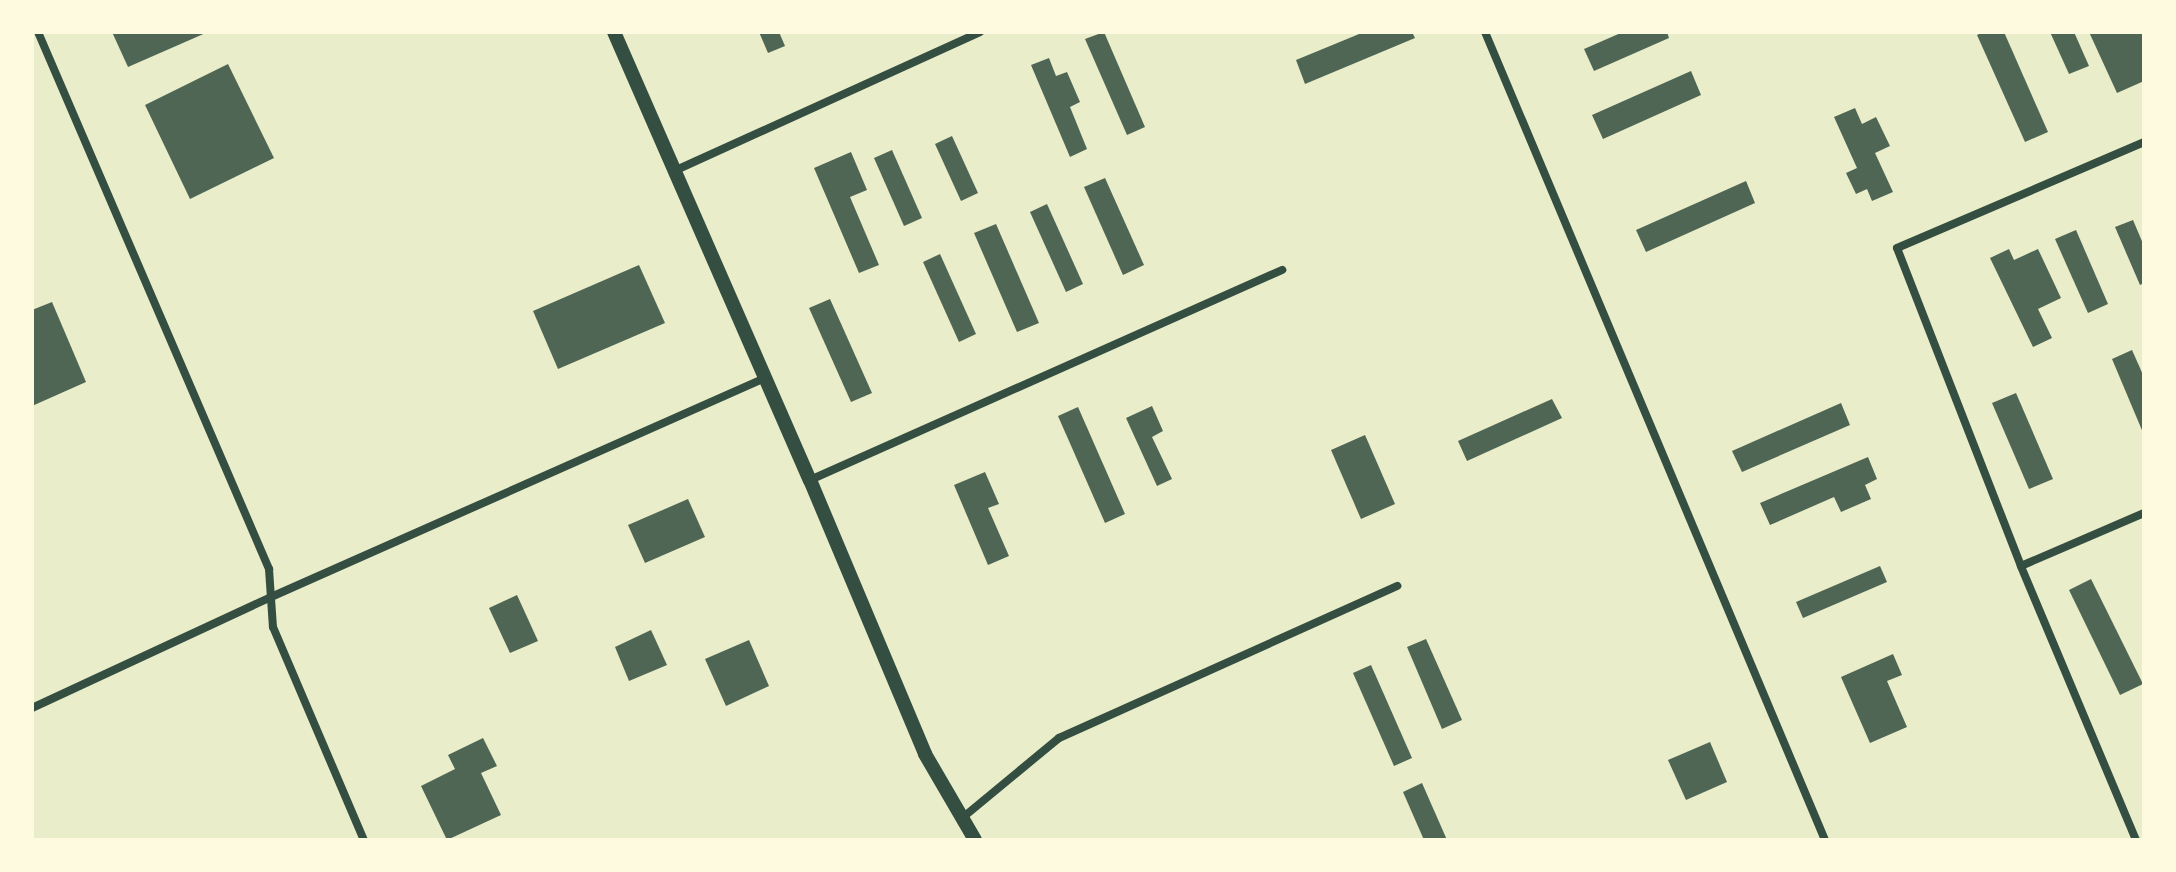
<!DOCTYPE html>
<style>
body{margin:0}
#map{position:relative;width:2176px;height:872px;overflow:hidden;background:#e9edc9;font-family:Manrope,sans-serif}
div>[style]{position:absolute}
[style*='--x']{left:calc(var(--x)*1px);top:calc(var(--y)*1px);width:calc(var(--w)*1px);rotate:calc(var(--a)*1deg)}
.building>*{inset:0;background:#4f6655}
.minor>*{height:8px;margin:-4px;padding:0 4px;transform-origin:4px;border-radius:4px;background:#344e41}
.tertiary>*{height:14px;margin:-7px;padding:0 7px;transform-origin:7px;border-radius:7px;background:#344e41}
span{translate:-50% -50%;white-space:nowrap;text-align:center;line-height:1.15;-webkit-text-stroke:7px #fefae0;paint-order:stroke}
.frame{position:absolute;inset:0;border:34px solid #fefae0;pointer-events:none}
</style>
<div id="map">
<div class="building">
<div style="clip-path:polygon(112px 32px,208px 32px,128px 67px)"></div>
<div style="clip-path:polygon(759px 32px,779px 32px,785px 46px,768px 53px)"></div>
<div style="clip-path:polygon(1104px 32px,1145px 127px,1127px 135px,1085px 39px)"></div>
<div style="clip-path:polygon(1364px 32px,1412px 32px,1415px 38px,1305px 84px,1296px 60px)"></div>
<div style="clip-path:polygon(1623px 32px,1667px 32px,1669px 38px,1594px 71px,1584px 49px)"></div>
<div style="clip-path:polygon(1983px 32px,2004px 32px,2048px 132px,2025px 142px,1977px 35px)"></div>
<div style="clip-path:polygon(2050px 32px,2074px 32px,2089px 66px,2069px 74px)"></div>
<div style="clip-path:polygon(2089px 32px,2142px 32px,2144px 81px,2117px 93px)"></div>
<div style="clip-path:polygon(1049px 58px,1056px 76px,1067px 72px,1080px 102px,1070px 107px,1087px 149px,1070px 157px,1031px 65px)"></div>
<div style="clip-path:polygon(228px 64px,274px 158px,190px 199px,145px 105px)"></div>
<div style="clip-path:polygon(1691px 71px,1701px 95px,1603px 139px,1592px 115px)"></div>
<div style="clip-path:polygon(1855px 108px,1862px 124px,1876px 117px,1890px 146px,1875px 153px,1893px 192px,1872px 201px,1867px 189px,1856px 194px,1846px 173px,1857px 168px,1834px 117px)"></div>
<div style="clip-path:polygon(952px 136px,978px 193px,961px 201px,935px 144px)"></div>
<div style="clip-path:polygon(892px 150px,922px 218px,904px 226px,874px 158px)"></div>
<div style="clip-path:polygon(851px 152px,867px 190px,850px 197px,879px 265px,859px 273px,814px 168px)"></div>
<div style="clip-path:polygon(1105px 178px,1144px 265px,1123px 275px,1084px 187px)"></div>
<div style="clip-path:polygon(1746px 181px,1755px 203px,1646px 252px,1636px 230px)"></div>
<div style="clip-path:polygon(1047px 204px,1083px 284px,1066px 292px,1030px 212px)"></div>
<div style="clip-path:polygon(2133px 220px,2144px 246px,2144px 283px,2140px 285px,2115px 227px)"></div>
<div style="clip-path:polygon(996px 224px,1039px 323px,1017px 332px,974px 233px)"></div>
<div style="clip-path:polygon(2076px 230px,2108px 304px,2088px 313px,2055px 239px)"></div>
<div style="clip-path:polygon(2009px 249px,2014px 260px,2038px 249px,2061px 298px,2038px 309px,2052px 338px,2033px 347px,1990px 258px)"></div>
<div style="clip-path:polygon(940px 254px,976px 334px,959px 342px,923px 262px)"></div>
<div style="clip-path:polygon(639px 265px,665px 323px,558px 369px,533px 311px)"></div>
<div style="clip-path:polygon(830px 299px,872px 393px,851px 402px,809px 308px)"></div>
<div style="clip-path:polygon(52px 302px,86px 382px,32px 406px,32px 310px)"></div>
<div style="clip-path:polygon(2132px 350px,2144px 377px,2144px 435px,2112px 359px)"></div>
<div style="clip-path:polygon(2016px 393px,2053px 479px,2029px 489px,1992px 403px)"></div>
<div style="clip-path:polygon(1552px 399px,1562px 418px,1467px 461px,1458px 441px)"></div>
<div style="clip-path:polygon(1841px 403px,1850px 425px,1742px 472px,1732px 451px)"></div>
<div style="clip-path:polygon(1152px 406px,1163px 431px,1152px 437px,1172px 479px,1157px 486px,1126px 418px)"></div>
<div style="clip-path:polygon(1078px 407px,1125px 514px,1105px 523px,1058px 416px)"></div>
<div style="clip-path:polygon(1365px 435px,1395px 504px,1361px 519px,1331px 450px)"></div>
<div style="clip-path:polygon(1868px 457px,1877px 479px,1865px 485px,1871px 499px,1841px 512px,1834px 497px,1770px 525px,1760px 503px)"></div>
<div style="clip-path:polygon(985px 472px,999px 504px,988px 508px,1009px 556px,988px 565px,954px 485px)"></div>
<div style="clip-path:polygon(688px 499px,705px 537px,645px 563px,628px 525px)"></div>
<div style="clip-path:polygon(1880px 566px,1887px 582px,1803px 618px,1796px 602px)"></div>
<div style="clip-path:polygon(2091px 579px,2143px 684px,2120px 695px,2069px 590px)"></div>
<div style="clip-path:polygon(517px 595px,538px 641px,510px 653px,489px 608px)"></div>
<div style="clip-path:polygon(651px 630px,667px 665px,629px 681px,615px 647px)"></div>
<div style="clip-path:polygon(1426px 639px,1462px 720px,1442px 729px,1407px 647px)"></div>
<div style="clip-path:polygon(749px 640px,769px 686px,726px 706px,705px 659px)"></div>
<div style="clip-path:polygon(1893px 654px,1902px 675px,1887px 681px,1907px 727px,1870px 743px,1841px 677px)"></div>
<div style="clip-path:polygon(1371px 665px,1412px 758px,1394px 766px,1353px 673px)"></div>
<div style="clip-path:polygon(483px 738px,497px 766px,481px 773px,501px 815px,447px 840px,421px 786px,455px 769px,448px 755px)"></div>
<div style="clip-path:polygon(1710px 742px,1727px 782px,1686px 800px,1668px 760px)"></div>
<div style="clip-path:polygon(1422px 783px,1447px 840px,1424px 840px,1403px 792px)"></div>
</div>
<div class="minor">
<div style="--x:38;--y:32;--w:585;--a:66.72"></div>
<div style="--x:269;--y:569;--w:58;--a:86.1"></div>
<div style="--x:273;--y:627;--w:232;--a:66.9"></div>
<div style="--x:1485;--y:32;--w:877;--a:67.18"></div>
<div style="--x:674;--y:171;--w:336;--a:-24.4"></div>
<div style="--x:810;--y:480;--w:517;--a:-23.99"></div>
<div style="--x:2021;--y:566;--w:134;--a:-23.3"></div>
<div style="--x:32;--y:708;--w:264;--a:-24.9"></div>
<div style="--x:271;--y:597;--w:540;--a:-23.91"></div>
<div style="--x:961;--y:819;--w:127;--a:-39.6"></div>
<div style="--x:1059;--y:738;--w:371;--a:-24.2"></div>
<div style="--x:2136;--y:840;--w:297;--a:-112.8"></div>
<div style="--x:2021;--y:566;--w:341;--a:-111.3"></div>
<div style="--x:1897;--y:248;--w:269;--a:-23.2"></div>
</div>
<div class="tertiary">
<div style="--x:614;--y:32;--w:489;--a:66.4"></div>
<div style="--x:810;--y:480;--w:297;--a:67.2"></div>
<div style="--x:925;--y:754;--w:99;--a:59.8"></div>
</div>
<div class="frame"></div>
</div>
